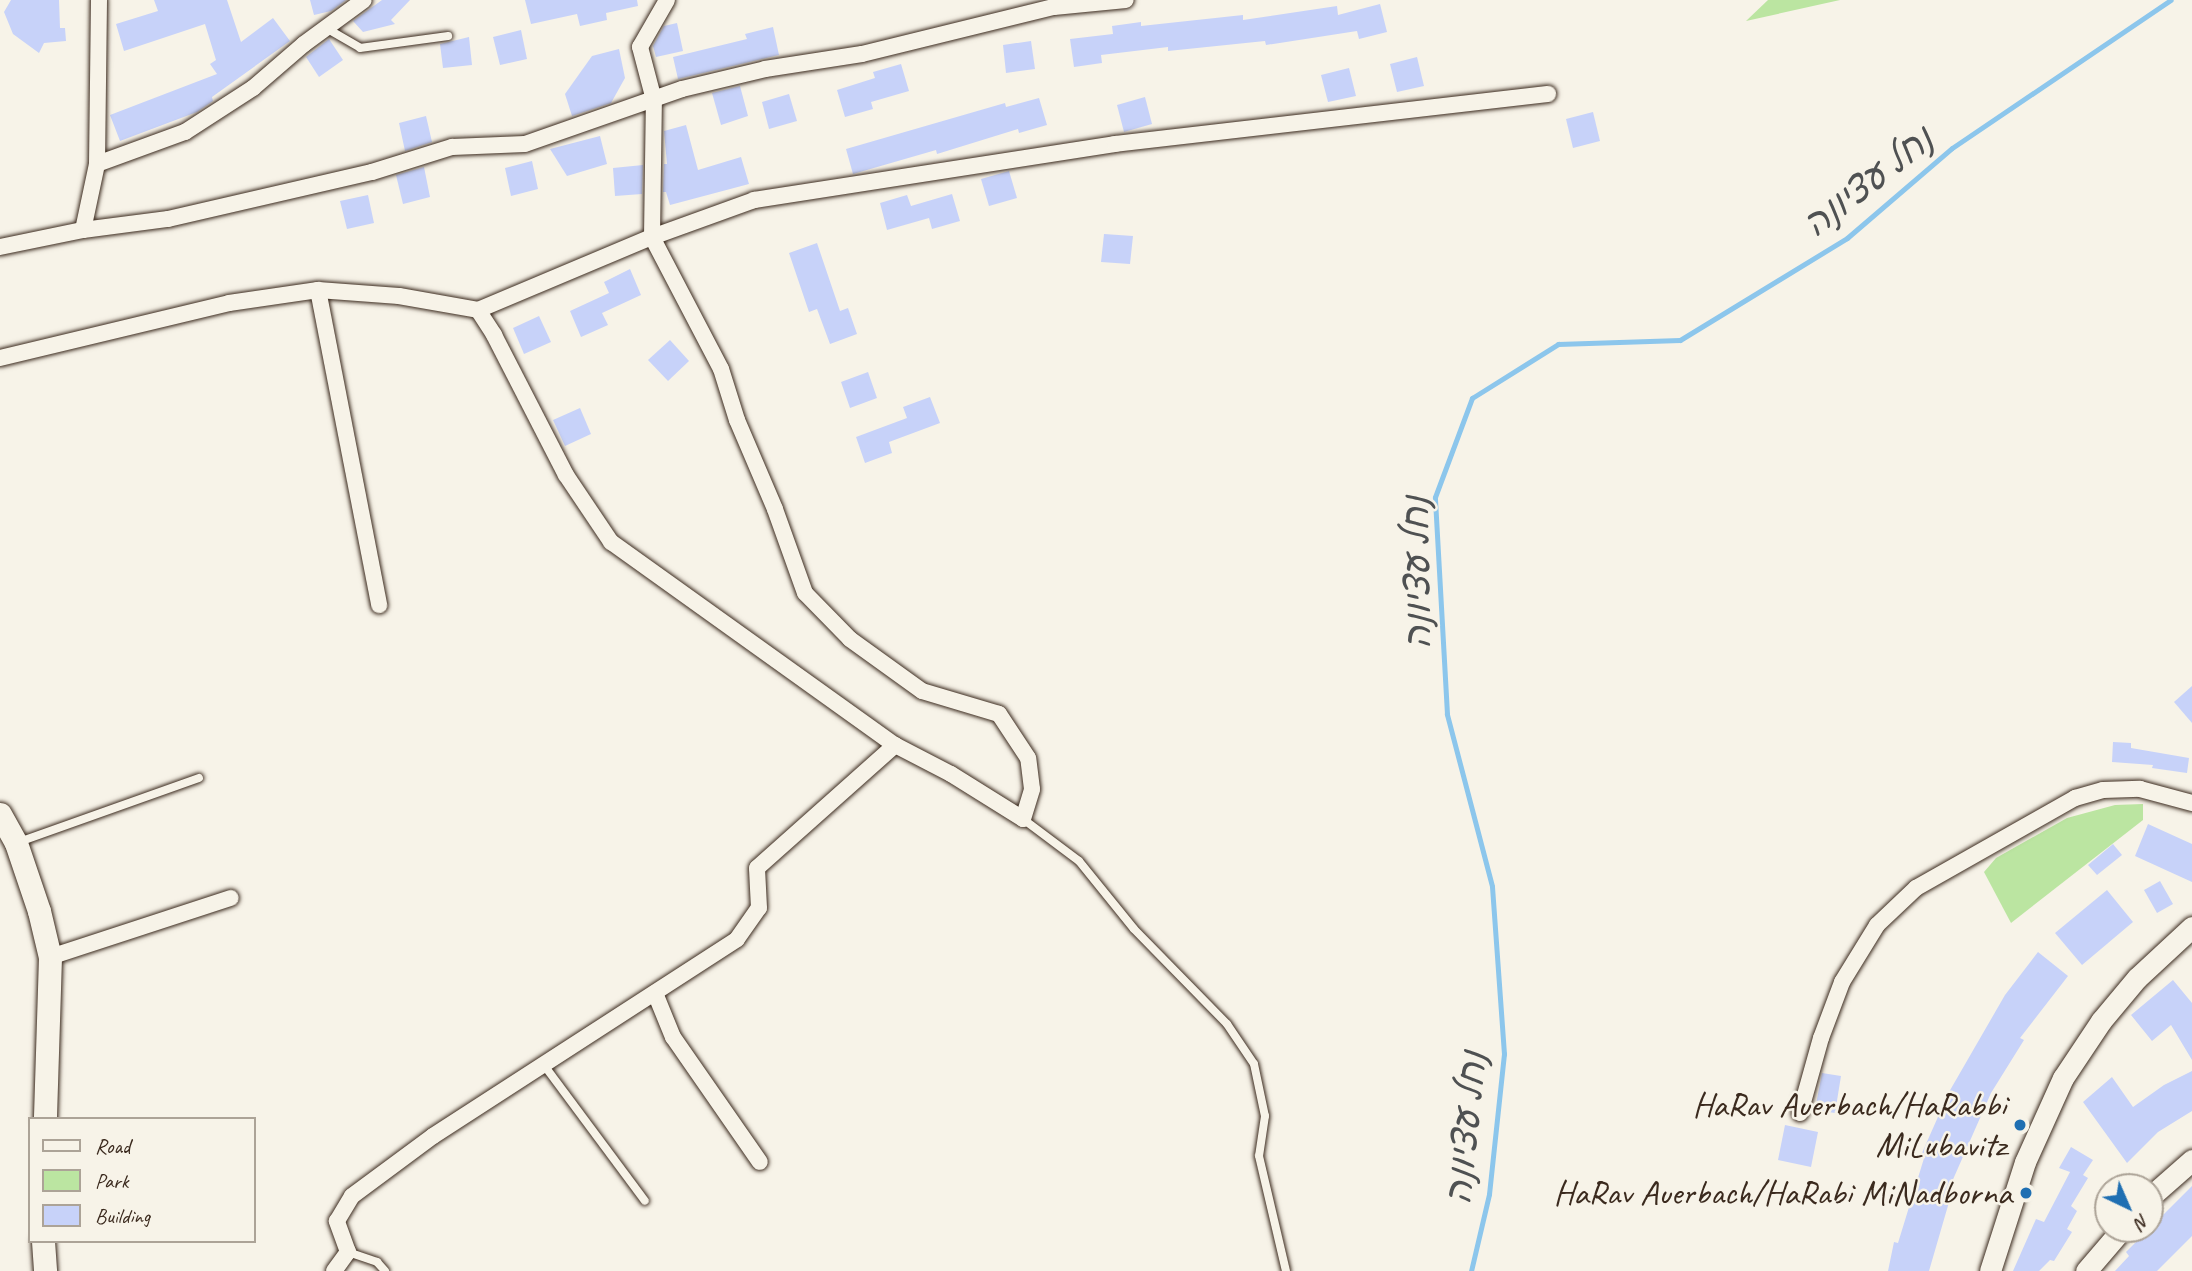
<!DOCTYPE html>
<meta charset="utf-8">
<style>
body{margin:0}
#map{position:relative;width:2192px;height:1271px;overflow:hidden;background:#f7f3e8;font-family:Caveat,"Playpen Sans Hebrew",sans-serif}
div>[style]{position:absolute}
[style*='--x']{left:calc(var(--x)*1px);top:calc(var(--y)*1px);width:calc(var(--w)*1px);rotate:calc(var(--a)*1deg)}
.green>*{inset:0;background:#bbe5a1}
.stream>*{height:5px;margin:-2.5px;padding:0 2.5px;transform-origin:2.5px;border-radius:2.5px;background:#8cc6ec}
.building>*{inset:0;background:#c7d2f9}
.roads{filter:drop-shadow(0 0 2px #3b2a1e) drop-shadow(0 0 2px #3b2a1e)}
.service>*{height:8px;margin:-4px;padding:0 4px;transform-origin:4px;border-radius:4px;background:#f7f3e8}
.minor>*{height:16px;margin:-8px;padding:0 8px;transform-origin:8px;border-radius:8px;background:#f7f3e8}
.tertiary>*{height:21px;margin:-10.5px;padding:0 10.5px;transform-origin:10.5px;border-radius:10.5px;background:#f7f3e8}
.secondary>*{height:23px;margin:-11.5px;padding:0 11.5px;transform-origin:11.5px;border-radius:11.5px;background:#f7f3e8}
.dots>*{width:19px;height:19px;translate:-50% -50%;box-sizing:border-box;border:4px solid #f7f3e8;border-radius:50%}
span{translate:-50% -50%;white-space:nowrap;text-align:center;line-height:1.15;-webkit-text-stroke:5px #f7f3e8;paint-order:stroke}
.poi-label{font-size:35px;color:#3b2a1e}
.right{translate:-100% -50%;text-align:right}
.water-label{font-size:37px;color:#4f5152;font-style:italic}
.legend{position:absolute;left:28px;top:1117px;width:228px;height:126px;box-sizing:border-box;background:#f7f3e8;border:2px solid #aca397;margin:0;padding:9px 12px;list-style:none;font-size:21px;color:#3b2a1e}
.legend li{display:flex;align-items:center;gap:14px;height:35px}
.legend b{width:35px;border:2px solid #aca397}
.north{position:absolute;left:2094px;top:1173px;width:70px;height:70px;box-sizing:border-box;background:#f7f3e8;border:2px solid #aca397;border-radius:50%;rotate:136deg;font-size:19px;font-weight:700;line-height:28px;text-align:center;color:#3b2a1e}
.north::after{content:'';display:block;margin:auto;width:24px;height:32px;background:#1f6fb2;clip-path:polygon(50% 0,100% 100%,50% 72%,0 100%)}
</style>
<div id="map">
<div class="green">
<div style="clip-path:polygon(1768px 0,1840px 0,1746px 21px)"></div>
<div style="clip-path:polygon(2143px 804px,2143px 820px,2011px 923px,1984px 872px,1996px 858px,2067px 818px,2115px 805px)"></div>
</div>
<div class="stream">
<div style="--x:1471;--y:1271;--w:79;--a:-76.8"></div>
<div style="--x:1489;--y:1194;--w:141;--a:-83.9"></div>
<div style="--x:1504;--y:1054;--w:168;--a:-94.1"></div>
<div style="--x:1492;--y:886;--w:178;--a:-104.7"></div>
<div style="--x:1447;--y:714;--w:217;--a:-93.2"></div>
<div style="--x:1435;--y:497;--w:106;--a:-69.5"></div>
<div style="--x:1472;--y:398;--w:102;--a:-32.1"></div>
<div style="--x:1558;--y:344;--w:122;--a:-1.9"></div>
<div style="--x:1680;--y:340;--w:196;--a:-31.4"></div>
<div style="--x:1847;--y:238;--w:138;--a:-40.6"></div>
<div style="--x:1952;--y:148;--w:264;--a:-34.1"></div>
</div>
<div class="building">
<div style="clip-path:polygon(11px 0,59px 0,60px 28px,65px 28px,66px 41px,44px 43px,39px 53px,13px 34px,4px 12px)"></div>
<div style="clip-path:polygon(154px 0,227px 0,241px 42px,273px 18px,290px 41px,212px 97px,213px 101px,197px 112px,120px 141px,110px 115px,217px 74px,210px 64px,216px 60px,205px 24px,124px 51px,116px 24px,158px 11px)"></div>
<div style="clip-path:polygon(310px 0,346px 0,331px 11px,314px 15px)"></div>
<div style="clip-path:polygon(382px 0,410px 0,391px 20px,395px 24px,363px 32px,353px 21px)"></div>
<div style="clip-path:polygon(525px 0,637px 0,638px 6px,606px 13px,607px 20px,580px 26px,577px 14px,531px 24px)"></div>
<div style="clip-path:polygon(1380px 4px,1387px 32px,1359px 39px,1357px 31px,1266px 45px,1265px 41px,1168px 51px,1168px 47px,1101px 55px,1102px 63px,1074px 67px,1070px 39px,1113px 34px,1112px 26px,1141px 22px,1141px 26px,1243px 15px,1243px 20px,1337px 6px,1338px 15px)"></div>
<div style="clip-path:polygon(677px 23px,683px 51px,656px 57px,653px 46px,664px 26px)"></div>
<div style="clip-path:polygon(773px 27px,779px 55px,678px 79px,673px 57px,747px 39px,745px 34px)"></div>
<div style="clip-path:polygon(521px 30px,527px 59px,500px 65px,493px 37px)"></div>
<div style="clip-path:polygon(469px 37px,472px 65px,443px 68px,440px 44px)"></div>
<div style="clip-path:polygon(329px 39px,343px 60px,319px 77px,306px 57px)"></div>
<div style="clip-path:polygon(1031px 41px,1035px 69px,1006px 73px,1003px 45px)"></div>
<div style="clip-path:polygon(619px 49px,625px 78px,611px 103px,572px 116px,565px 94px,592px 56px)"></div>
<div style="clip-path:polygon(1417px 57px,1424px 86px,1397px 92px,1390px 64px)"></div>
<div style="clip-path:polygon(901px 64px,909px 91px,871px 102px,873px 109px,845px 117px,837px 90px,875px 78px,873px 72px)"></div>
<div style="clip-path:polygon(1349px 68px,1356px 96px,1328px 102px,1321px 75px)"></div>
<div style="clip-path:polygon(740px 86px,748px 116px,721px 125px,712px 93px)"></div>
<div style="clip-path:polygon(789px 94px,797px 121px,769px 129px,762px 102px)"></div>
<div style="clip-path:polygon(1145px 97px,1152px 124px,1124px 132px,1117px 105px)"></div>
<div style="clip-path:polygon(1039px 98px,1047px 125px,1019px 133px,1018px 129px,937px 154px,936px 150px,853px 174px,846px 149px,1005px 103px,1006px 107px)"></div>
<div style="clip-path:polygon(1593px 112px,1600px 141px,1573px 148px,1566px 119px)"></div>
<div style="clip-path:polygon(426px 116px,432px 142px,405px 151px,399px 123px)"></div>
<div style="clip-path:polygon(686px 125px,698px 170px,741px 157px,749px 184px,670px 205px,666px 192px,663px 192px,664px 164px,667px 164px,664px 131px)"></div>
<div style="clip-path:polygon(600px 136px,607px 164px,567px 176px,550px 149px)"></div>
<div style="clip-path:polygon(532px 161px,538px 189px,511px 196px,505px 168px)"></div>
<div style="clip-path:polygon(643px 165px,642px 194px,615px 196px,613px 168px)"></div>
<div style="clip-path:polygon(424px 167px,430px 197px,403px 204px,396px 175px)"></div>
<div style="clip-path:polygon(1009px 171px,1017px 198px,989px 206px,981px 179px)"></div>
<div style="clip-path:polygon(952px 194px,960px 221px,932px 229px,929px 218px,887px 230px,880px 203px,907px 195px,911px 206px)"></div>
<div style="clip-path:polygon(368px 195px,374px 223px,347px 229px,340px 201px)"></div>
<div style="clip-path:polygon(1104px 234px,1133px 236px,1130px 264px,1101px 262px)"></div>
<div style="clip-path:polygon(817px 243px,840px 311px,848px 308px,857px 334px,830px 344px,817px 309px,809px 312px,789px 253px)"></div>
<div style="clip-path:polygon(630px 269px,641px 295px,602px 313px,608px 325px,581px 337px,570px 311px,609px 293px,604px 282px)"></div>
<div style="clip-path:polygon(539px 316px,551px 342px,524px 354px,513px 328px)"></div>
<div style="clip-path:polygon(670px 340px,689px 361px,668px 381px,648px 360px)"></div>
<div style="clip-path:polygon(868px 372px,877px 398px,850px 408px,841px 382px)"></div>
<div style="clip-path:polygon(930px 397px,940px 423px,889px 442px,892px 453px,865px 463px,856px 437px,907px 418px,903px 407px)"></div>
<div style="clip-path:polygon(580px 408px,591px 434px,565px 446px,553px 420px)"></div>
<div style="clip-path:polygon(2192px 686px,2192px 723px,2174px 702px)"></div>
<div style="clip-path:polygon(2113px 742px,2131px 743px,2131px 748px,2189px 758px,2187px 773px,2152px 768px,2153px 765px,2112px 762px)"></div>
<div style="clip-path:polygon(2148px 824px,2192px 844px,2192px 882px,2135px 856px)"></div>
<div style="clip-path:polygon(2113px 844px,2122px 855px,2097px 875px,2088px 865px)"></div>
<div style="clip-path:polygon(2160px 881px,2173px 904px,2157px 913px,2144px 890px)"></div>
<div style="clip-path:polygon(2107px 890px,2133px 922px,2082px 965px,2055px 933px)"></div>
<div style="clip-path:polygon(2038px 952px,2068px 976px,2020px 1038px,2024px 1040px,1991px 1093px,1951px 1184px,1954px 1185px,1929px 1271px,1888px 1271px,1894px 1242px,1898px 1243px,1925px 1155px,1922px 1153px,1949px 1092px,2005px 995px)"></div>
<div style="clip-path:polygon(2173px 980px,2192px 1003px,2192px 1060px,2171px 1025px,2152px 1041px,2131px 1015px)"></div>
<div style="clip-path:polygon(2192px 1071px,2192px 1111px,2158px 1132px,2127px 1163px,2083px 1102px,2112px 1077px,2133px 1107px,2164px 1085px)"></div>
<div style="clip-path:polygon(1822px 1073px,1841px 1076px,1835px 1113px,1815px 1110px)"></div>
<div style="clip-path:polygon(1785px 1125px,1818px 1132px,1811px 1167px,1778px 1160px)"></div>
<div style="clip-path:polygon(2071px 1147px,2093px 1160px,2083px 1175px,2088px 1178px,2071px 1206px,2077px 1211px,2067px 1229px,2072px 1232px,2054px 1261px,2050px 1260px,2039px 1271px,2013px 1271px,2036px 1219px,2044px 1222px,2070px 1172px,2059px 1168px)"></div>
<div style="clip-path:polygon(2192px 1186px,2192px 1236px,2157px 1271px,2115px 1271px,2129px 1256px,2126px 1252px)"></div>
</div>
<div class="roads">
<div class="service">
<div style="--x:326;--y:28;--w:39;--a:30"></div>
<div style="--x:360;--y:48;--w:89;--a:-7.8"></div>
<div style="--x:1023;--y:819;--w:70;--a:36.9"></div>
<div style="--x:1079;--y:861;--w:87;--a:51"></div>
<div style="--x:1134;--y:929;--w:133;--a:45.6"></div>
<div style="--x:1227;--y:1024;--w:48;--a:56"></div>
<div style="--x:1254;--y:1064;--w:53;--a:78.1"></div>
<div style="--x:1265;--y:1116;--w:40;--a:98.5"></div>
<div style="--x:1259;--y:1156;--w:118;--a:76.8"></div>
<div style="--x:19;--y:842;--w:191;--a:-19.6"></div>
<div style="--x:544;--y:1065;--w:169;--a:53.4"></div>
<div style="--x:348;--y:1252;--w:31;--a:19"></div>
<div style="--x:377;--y:1262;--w:12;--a:48"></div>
</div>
<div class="minor">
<div style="--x:97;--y:164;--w:164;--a:-89.3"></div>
<div style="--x:83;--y:230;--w:67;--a:-78"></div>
<div style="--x:97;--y:164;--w:94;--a:-20"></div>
<div style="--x:185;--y:132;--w:81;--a:-32.9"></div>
<div style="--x:253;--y:88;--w:67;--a:-40.8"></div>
<div style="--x:304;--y:44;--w:74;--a:-36.3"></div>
<div style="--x:0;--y:247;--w:85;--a:-11.6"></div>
<div style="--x:83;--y:230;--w:86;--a:-7.4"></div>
<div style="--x:168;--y:219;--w:209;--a:-13"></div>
<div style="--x:372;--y:172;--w:84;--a:-17.4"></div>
<div style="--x:452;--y:147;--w:73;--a:-2.4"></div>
<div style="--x:525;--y:144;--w:166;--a:-19.3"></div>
<div style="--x:682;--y:89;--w:85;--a:-13.5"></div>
<div style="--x:765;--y:69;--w:98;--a:-8.8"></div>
<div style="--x:862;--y:54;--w:198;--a:-13.8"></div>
<div style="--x:1054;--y:7;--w:72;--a:-5.6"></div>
<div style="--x:318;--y:290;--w:321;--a:79"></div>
<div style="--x:478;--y:310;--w:189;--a:-22.8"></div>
<div style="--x:652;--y:237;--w:109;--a:-19.9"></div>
<div style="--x:754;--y:200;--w:365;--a:-8.8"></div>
<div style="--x:1115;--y:144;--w:436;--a:-6.6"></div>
<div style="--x:0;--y:358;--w:236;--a:-13.5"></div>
<div style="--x:229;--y:303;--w:90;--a:-8.3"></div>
<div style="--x:318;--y:290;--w:81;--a:4.2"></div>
<div style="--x:399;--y:296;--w:80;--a:10"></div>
<div style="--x:478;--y:310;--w:30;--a:57"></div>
<div style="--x:494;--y:335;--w:157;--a:62.8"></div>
<div style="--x:566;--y:475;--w:81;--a:56.1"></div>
<div style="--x:611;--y:542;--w:349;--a:35.6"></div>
<div style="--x:895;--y:745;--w:63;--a:27.4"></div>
<div style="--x:951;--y:774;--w:85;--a:32"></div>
<div style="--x:1023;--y:819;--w:31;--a:-73"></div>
<div style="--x:1032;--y:789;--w:31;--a:-97"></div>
<div style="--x:1028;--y:758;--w:53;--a:-123.4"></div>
<div style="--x:999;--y:714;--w:80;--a:-163.4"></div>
<div style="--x:922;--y:691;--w:89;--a:-144.2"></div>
<div style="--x:850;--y:639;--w:64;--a:-134.4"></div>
<div style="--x:805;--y:593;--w:89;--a:-109.7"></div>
<div style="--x:775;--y:509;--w:97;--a:-113.1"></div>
<div style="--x:737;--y:420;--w:53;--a:-107.4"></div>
<div style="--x:721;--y:369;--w:149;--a:-117.6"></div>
<div style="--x:652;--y:237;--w:137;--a:-89.2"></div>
<div style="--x:654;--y:100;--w:55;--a:-104.8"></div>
<div style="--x:640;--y:47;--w:54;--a:-60.1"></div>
<div style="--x:50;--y:957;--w:190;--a:-18.1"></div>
<div style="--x:655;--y:993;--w:48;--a:67.8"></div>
<div style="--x:673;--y:1037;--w:152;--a:55.2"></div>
<div style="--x:1800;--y:1113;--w:78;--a:-74.4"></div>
<div style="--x:1821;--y:1038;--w:60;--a:-69.4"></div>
<div style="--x:1842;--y:982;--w:67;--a:-58.4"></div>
<div style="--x:1877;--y:925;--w:54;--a:-43.5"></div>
<div style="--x:1916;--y:888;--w:183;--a:-29.5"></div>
<div style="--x:2075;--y:798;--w:29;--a:-16"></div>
<div style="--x:2103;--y:790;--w:37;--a:-2"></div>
<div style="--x:2140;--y:789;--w:54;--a:15.1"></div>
<div style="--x:334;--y:1271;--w:24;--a:-54"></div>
<div style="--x:348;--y:1252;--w:33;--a:-110"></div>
<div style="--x:337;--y:1221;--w:29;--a:-59"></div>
<div style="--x:352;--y:1196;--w:101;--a:-36.5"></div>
<div style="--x:433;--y:1136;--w:362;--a:-32.9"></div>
<div style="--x:737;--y:939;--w:38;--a:-55"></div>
<div style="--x:759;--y:908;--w:40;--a:-92.9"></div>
<div style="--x:757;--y:868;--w:185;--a:-41.7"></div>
</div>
<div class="tertiary">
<div style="--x:2150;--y:1197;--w:56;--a:-41.4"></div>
<div style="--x:1990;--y:1271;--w:114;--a:-72.2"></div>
<div style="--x:2025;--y:1162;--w:92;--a:-65.7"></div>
<div style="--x:2063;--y:1078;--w:69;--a:-56.3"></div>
<div style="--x:2101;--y:1021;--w:56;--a:-50.1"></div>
<div style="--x:2137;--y:978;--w:75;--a:-42.8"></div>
<div style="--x:2086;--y:1271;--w:55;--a:-49.4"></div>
</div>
<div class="secondary">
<div style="--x:0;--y:814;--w:33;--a:61"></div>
<div style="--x:16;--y:843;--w:72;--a:71.3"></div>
<div style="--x:39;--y:911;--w:47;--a:76.6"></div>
<div style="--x:50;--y:957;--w:162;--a:91.8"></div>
<div style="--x:43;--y:1241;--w:30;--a:86"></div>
</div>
</div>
<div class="dots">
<div style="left:2020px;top:1125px;background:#1f6fb2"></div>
<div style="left:2026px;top:1193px;background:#1f6fb2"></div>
</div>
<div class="poi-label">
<span class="right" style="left:2006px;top:1125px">HaRav Auerbach/HaRabbi<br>MiLubavitz</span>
<span class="right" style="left:2012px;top:1193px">HaRav Auerbach/HaRabi MiNadborna</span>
</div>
<div class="water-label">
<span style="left:1868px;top:182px;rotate:-38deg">נחל עציונה</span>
<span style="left:1417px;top:573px;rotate:-91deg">נחל עציונה</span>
<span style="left:1466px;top:1128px;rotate:-84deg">נחל עציונה</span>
</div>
<ul class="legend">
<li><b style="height:9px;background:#f7f3e8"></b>Road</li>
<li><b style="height:19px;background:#bbe5a1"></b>Park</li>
<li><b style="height:19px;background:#c7d2f9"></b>Building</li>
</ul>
<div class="north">N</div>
</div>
